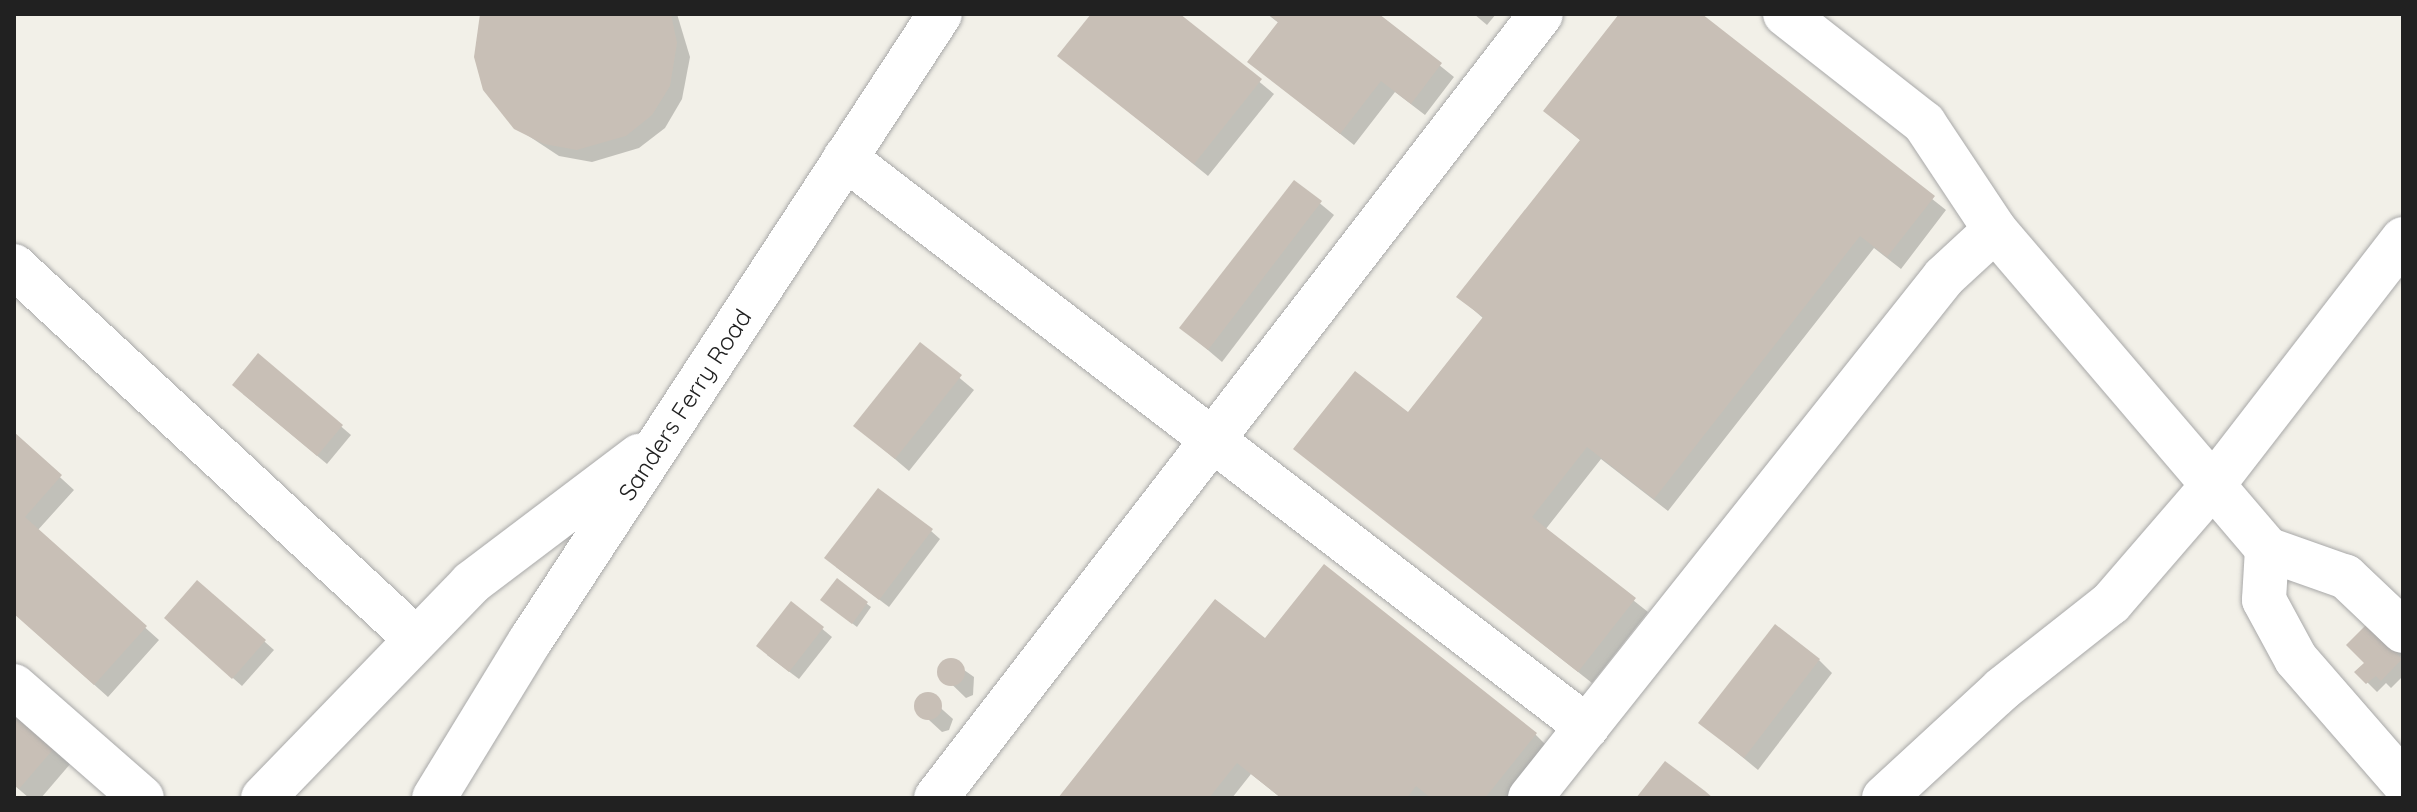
<!DOCTYPE html>
<style>
body{margin:0}
#map{position:relative;width:2417px;height:812px;overflow:hidden;background:#f2f0e8;font-family:Quicksand,sans-serif}
div>[style]{position:absolute}
[style*='--x']{left:calc(var(--x)*1px);top:calc(var(--y)*1px);width:calc(var(--w)*1px);rotate:calc(var(--a)*1deg)}
.shadow>*{inset:0;background:#0003}
.building>*{inset:0;background:#c8bfb6}
.round{border-radius:50%}
.roads{filter:drop-shadow(0 0 2px #a8a8a8) drop-shadow(0 0 2px #a8a8a8)}
.minor>*{height:44px;margin:-22px;padding:0 22px;transform-origin:22px;border-radius:22px;background:#fff}
span{translate:-50% -50%;white-space:nowrap;text-align:center;line-height:1.15;-webkit-text-stroke:6px #fff;paint-order:stroke}
.street-label{font-size:24px;color:#212121}
.frame{position:absolute;inset:0;border:16px solid #212121;pointer-events:none}
</style>
<div id="map">
<div class="shadow">
<div style="clip-path:polygon(483px 14px,677px 14px,690px 57px,682px 99px,665px 128px,639px 148px,592px 162px,559px 156px,515px 127px)"></div>
<div style="clip-path:polygon(1094px 14px,1177px 14px,1274px 94px,1208px 176px,1060px 56px)"></div>
<div style="clip-path:polygon(1267px 14px,1376px 14px,1454px 77px,1425px 115px,1395px 92px,1354px 145px,1250px 62px,1280px 24px)"></div>
<div style="clip-path:polygon(1474px 14px,1496px 14px,1487px 25px)"></div>
<div style="clip-path:polygon(1622px 14px,1699px 14px,1946px 210px,1901px 269px,1874px 248px,1668px 511px,1601px 459px,1545px 530px,1648px 612px,1592px 683px,1296px 449px,1408px 415px,1484px 319px,1459px 297px,1581px 141px,1546px 111px)"></div>
<div style="clip-path:polygon(1294px 182px,1334px 215px,1222px 362px,1182px 328px)"></div>
<div style="clip-path:polygon(920px 345px,974px 390px,909px 471px,856px 426px)"></div>
<div style="clip-path:polygon(259px 356px,351px 435px,327px 464px,243px 394px)"></div>
<div style="clip-path:polygon(14px 435px,74px 490px,37px 531px,159px 640px,108px 697px,14px 613px)"></div>
<div style="clip-path:polygon(931px 531px,940px 539px,889px 607px,836px 567px)"></div>
<div style="clip-path:polygon(837px 581px,871px 607px,857px 627px,827px 604px)"></div>
<div style="clip-path:polygon(198px 583px,274px 650px,242px 686px,175px 627px)"></div>
<div style="clip-path:polygon(791px 603px,832px 637px,799px 679px,767px 655px)"></div>
<div style="clip-path:polygon(2367px 626px,2403px 651px,2403px 676px,2391px 688px,2386px 683px,2377px 692px,2357px 672px,2367px 663px)"></div>
<div style="clip-path:polygon(1265px 641px,1535px 734px,1548px 747px,1508px 798px,1281px 798px,1251px 774px,1232px 798px,1061px 798px)"></div>
<div style="clip-path:polygon(950px 660px,974px 677px,973px 695px,966px 698px,940px 673px)"></div>
<div style="clip-path:polygon(1819px 660px,1832px 673px,1758px 770px,1701px 723px)"></div>
<div style="clip-path:polygon(926px 695px,953px 719px,949px 730px,942px 732px,916px 708px)"></div>
<div style="clip-path:polygon(14px 713px,71px 763px,41px 798px,29px 798px,14px 785px)"></div>
</div>
<div class="building">
<div style="clip-path:polygon(480px 14px,671px 14px,677px 43px,670px 86px,652px 115px,626px 136px,577px 150px,544px 144px,514px 129px,483px 90px,474px 57px)"></div>
<div style="clip-path:polygon(1091px 14px,1180px 14px,1262px 79px,1194px 164px,1057px 56px)"></div>
<div style="clip-path:polygon(1268px 14px,1379px 14px,1442px 63px,1411px 104px,1381px 81px,1340px 134px,1247px 62px,1278px 22px)"></div>
<div style="clip-path:polygon(1619px 14px,1702px 14px,1935px 196px,1887px 257px,1860px 236px,1654px 499px,1587px 447px,1532px 517px,1636px 598px,1578px 672px,1293px 449px,1355px 371px,1408px 412px,1483px 317px,1456px 297px,1580px 140px,1543px 111px)"></div>
<div style="clip-path:polygon(1294px 180px,1322px 201px,1208px 350px,1179px 328px)"></div>
<div style="clip-path:polygon(920px 342px,962px 375px,895px 459px,853px 426px)"></div>
<div style="clip-path:polygon(258px 353px,343px 425px,317px 456px,232px 385px)"></div>
<div style="clip-path:polygon(14px 432px,62px 475px,25px 517px,147px 626px,94px 685px,14px 614px)"></div>
<div style="clip-path:polygon(878px 488px,933px 529px,879px 600px,824px 558px)"></div>
<div style="clip-path:polygon(1324px 564px,1537px 733px,1485px 798px,1431px 798px,1416px 786px,1407px 798px,1281px 798px,1237px 763px,1209px 798px,1058px 798px,1215px 599px,1265px 638px)"></div>
<div style="clip-path:polygon(837px 578px,868px 602px,852px 624px,820px 600px)"></div>
<div style="clip-path:polygon(197px 580px,266px 640px,232px 679px,164px 618px)"></div>
<div style="clip-path:polygon(791px 601px,824px 627px,789px 672px,756px 646px)"></div>
<div style="clip-path:polygon(1775px 624px,1820px 659px,1744px 758px,1698px 723px)"></div>
<div style="clip-path:polygon(2367px 624px,2402px 648px,2397px 654px,2402px 659px,2381px 681px,2376px 676px,2366px 684px,2354px 672px,2364px 663px,2346px 645px)"></div>
<div class="round" style="left:937px;top:658px;width:28px;height:28px"></div>
<div class="round" style="left:914px;top:692px;width:28px;height:28px"></div>
<div style="clip-path:polygon(14px 710px,56px 746px,19px 789px,14px 785px)"></div>
<div style="clip-path:polygon(1665px 761px,1705px 791px,1713px 798px,1636px 798px)"></div>
</div>
<div class="roads">
<div class="minor">
<div style="--x:1785;--y:14;--w:177;--a:38.1"></div>
<div style="--x:1924;--y:123;--w:128;--a:56.4"></div>
<div style="--x:1995;--y:230;--w:419;--a:49.5"></div>
<div style="--x:845;--y:158;--w:935;--a:37.48"></div>
<div style="--x:14;--y:266;--w:548;--a:42.86"></div>
<div style="--x:2403;--y:631;--w:79;--a:-136.5"></div>
<div style="--x:2346;--y:577;--w:84;--a:-160.5"></div>
<div style="--x:2267;--y:549;--w:51;--a:93.4"></div>
<div style="--x:2264;--y:600;--w:67;--a:61.5"></div>
<div style="--x:2296;--y:659;--w:163;--a:49"></div>
<div style="--x:14;--y:686;--w:170;--a:41.2"></div>
<div style="--x:263;--y:798;--w:299;--a:-45.9"></div>
<div style="--x:471;--y:583;--w:211;--a:-37.1"></div>
<div style="--x:434;--y:798;--w:184;--a:-58.6"></div>
<div style="--x:530;--y:641;--w:749;--a:-56.82"></div>
<div style="--x:936;--y:798;--w:990;--a:-52.34"></div>
<div style="--x:1530;--y:798;--w:665;--a:-51.53"></div>
<div style="--x:1944;--y:277;--w:69;--a:-42.7"></div>
<div style="--x:1884;--y:798;--w:161;--a:-42.7"></div>
<div style="--x:2002;--y:689;--w:139;--a:-38.3"></div>
<div style="--x:2111;--y:603;--w:156;--a:-49.2"></div>
<div style="--x:2213;--y:485;--w:311;--a:-52.3"></div>
</div>
</div>
<div class="street-label">
<span style="left:685px;top:405px;rotate:-57deg">Sanders Ferry Road</span>
</div>
<div class="frame"></div>
</div>
